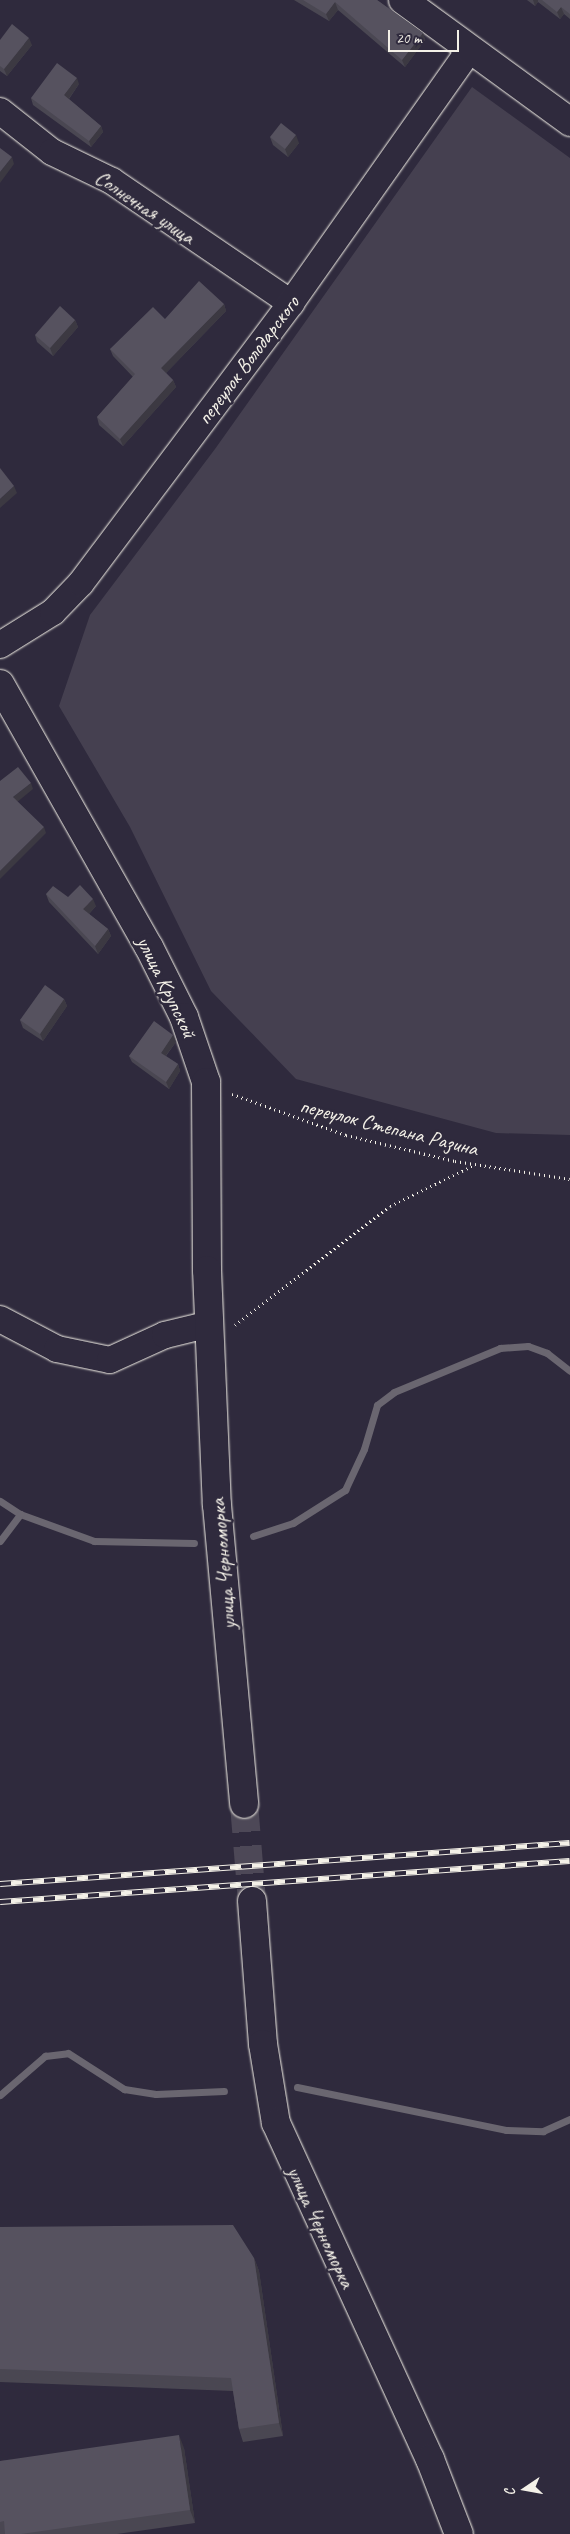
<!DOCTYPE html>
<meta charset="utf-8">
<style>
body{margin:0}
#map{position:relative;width:570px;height:2534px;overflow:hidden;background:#2f2a3d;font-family:Caveat,sans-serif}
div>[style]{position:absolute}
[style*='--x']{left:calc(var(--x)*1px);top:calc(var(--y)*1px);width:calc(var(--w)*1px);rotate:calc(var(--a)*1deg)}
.green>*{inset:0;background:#454050}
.stream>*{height:7px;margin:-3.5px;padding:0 3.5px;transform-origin:3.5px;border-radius:3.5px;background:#6a6670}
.secondary-tunnel>*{height:28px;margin-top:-14px;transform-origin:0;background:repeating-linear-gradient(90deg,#4d4857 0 28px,transparent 0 42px)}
.path>*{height:3px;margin-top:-1.5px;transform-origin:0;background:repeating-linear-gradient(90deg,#f4f1e8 0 1px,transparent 0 5px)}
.roads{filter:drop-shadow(0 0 1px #f4f1e8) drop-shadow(0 0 1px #f4f1e8)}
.street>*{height:26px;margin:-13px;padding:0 13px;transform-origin:13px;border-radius:13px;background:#2f2a3d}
.secondary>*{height:28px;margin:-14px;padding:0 14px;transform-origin:14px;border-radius:14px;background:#2f2a3d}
.rail>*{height:5.5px;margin-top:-2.75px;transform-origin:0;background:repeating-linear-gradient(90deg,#2f2a3d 0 11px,#f4f1e8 0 22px);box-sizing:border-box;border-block:1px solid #f4f1e8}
.wall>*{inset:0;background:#4a4752}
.shaded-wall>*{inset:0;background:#3c3942}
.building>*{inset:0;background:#56525f}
span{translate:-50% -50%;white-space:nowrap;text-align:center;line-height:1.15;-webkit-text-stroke:5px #2f2a3d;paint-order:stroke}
.street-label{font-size:21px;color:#f4f1e8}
.north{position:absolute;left:500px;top:2464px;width:50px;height:50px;-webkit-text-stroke:4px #2f2a3d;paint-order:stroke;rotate:258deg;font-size:14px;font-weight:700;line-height:20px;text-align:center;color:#f4f1e8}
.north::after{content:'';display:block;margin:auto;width:18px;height:22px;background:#f4f1e8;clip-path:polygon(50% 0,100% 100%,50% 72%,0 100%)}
.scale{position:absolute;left:388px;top:30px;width:71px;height:22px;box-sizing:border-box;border:2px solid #f4f1e8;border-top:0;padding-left:6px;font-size:15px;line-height:18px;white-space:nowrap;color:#f4f1e8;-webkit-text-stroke:4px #2f2a3d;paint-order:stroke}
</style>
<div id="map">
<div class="green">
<div style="clip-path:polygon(472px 87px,570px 158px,570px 1135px,496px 1133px,296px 1079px,211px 991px,130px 827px,59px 706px,90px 615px,215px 449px)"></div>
</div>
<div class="stream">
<div style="--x:0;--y:1501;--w:24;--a:33"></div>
<div style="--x:20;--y:1514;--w:79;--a:20"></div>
<div style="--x:94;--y:1541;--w:100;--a:1.1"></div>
<div style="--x:253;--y:1536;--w:42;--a:-18"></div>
<div style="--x:293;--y:1523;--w:62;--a:-32.4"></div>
<div style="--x:345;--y:1490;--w:45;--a:-65.1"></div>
<div style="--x:364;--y:1449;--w:46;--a:-73.5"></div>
<div style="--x:377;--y:1405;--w:21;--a:-37"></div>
<div style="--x:394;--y:1392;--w:115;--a:-22.5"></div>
<div style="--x:500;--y:1348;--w:28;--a:-4"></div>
<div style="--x:528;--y:1346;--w:20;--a:20"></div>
<div style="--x:547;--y:1353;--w:29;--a:38"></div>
<div style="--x:0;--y:1541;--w:34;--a:-53"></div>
<div style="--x:297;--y:2087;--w:213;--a:11.6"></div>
<div style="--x:506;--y:2130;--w:37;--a:2"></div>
<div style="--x:543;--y:2131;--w:30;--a:-24"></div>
<div style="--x:0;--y:2095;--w:60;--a:-40.9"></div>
<div style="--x:45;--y:2056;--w:23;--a:-7"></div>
<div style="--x:68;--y:2053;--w:67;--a:32.7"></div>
<div style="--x:124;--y:2089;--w:32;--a:9"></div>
<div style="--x:156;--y:2094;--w:68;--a:-2.5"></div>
</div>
<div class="secondary-tunnel">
<div style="--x:244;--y:1804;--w:97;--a:85.3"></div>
</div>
<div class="path">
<div style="--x:232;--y:1094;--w:121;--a:19.8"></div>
<div style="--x:346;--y:1135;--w:112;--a:13.4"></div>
<div style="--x:455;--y:1161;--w:116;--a:8.9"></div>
<div style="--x:235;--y:1325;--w:195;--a:-37.5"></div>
<div style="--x:390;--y:1206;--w:93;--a:-26"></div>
</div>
<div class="roads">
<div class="street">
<div style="--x:0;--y:111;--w:66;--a:38.3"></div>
<div style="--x:52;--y:152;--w:67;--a:25.8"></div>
<div style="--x:112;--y:181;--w:217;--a:34.3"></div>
<div style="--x:0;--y:645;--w:62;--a:-31.9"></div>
<div style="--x:53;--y:612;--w:40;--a:-46"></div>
<div style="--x:81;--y:583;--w:350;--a:-53.1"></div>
<div style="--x:291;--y:303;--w:309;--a:-54.8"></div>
<div style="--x:0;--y:1319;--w:64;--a:27.8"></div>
<div style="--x:57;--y:1349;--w:54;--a:11.7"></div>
<div style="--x:110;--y:1360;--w:60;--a:-24.4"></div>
<div style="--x:165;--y:1335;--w:46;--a:-13.7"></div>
</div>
<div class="secondary">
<div style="--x:403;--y:0;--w:207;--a:36.1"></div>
<div style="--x:0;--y:684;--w:302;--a:60.5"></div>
<div style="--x:149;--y:947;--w:78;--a:63.4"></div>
<div style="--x:184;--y:1017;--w:69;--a:71.3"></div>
<div style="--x:206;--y:1082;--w:188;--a:89.7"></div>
<div style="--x:207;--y:1270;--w:235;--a:87.6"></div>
<div style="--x:217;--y:1505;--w:300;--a:84.8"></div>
<div style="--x:252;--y:1901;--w:143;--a:85.6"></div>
<div style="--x:263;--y:2044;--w:80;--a:80.7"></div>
<div style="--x:276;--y:2123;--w:370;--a:65.4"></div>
<div style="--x:430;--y:2459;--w:80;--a:68.9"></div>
</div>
</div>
<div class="rail">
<div style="--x:0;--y:1884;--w:571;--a:-4.11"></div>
<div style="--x:0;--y:1902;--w:571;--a:-4.11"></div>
</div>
<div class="wall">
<div style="clip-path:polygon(294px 0,377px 0,423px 33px,425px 40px,405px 67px,338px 10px,329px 21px)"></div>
<div style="clip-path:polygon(527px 0,570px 0,570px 19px,564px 14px,560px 19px,538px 2px,535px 6px)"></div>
<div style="clip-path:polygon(0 40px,32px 45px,7px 76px,0 71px)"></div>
<div style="clip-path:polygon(79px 84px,69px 99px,101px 126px,103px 132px,91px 147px,33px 105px,31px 98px)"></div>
<div style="clip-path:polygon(270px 137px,299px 143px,288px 157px,273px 145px)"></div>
<div style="clip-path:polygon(224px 304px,226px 311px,166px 373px,173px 380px,176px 387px,123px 446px,99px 425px,97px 417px,133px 377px,113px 356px,110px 349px,165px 319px)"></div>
<div style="clip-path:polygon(75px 320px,78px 327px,53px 356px,37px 342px,35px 335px)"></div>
<div style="clip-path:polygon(46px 894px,68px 897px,96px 906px,89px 914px,108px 929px,111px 936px,98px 954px,49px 902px)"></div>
<div style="clip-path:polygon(64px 999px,67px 1006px,43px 1041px,23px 1028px,20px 1020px)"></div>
<div style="clip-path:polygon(173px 1035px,176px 1042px,166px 1056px,178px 1064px,180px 1071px,169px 1089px,132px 1062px,129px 1056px)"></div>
<div style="clip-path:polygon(0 2227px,254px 2258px,259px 2271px,283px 2436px,243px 2442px,239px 2429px,233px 2391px,0 2382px)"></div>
<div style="clip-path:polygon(184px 2448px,195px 2523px,117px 2534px,0 2534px,0 2461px)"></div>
</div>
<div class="shaded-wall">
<div style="clip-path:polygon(533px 0,538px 0,538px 2px,535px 6px)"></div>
<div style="clip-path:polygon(335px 2px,338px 10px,329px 21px,326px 14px)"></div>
<div style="clip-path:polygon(561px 7px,564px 14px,560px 19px,557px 12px)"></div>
<div style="clip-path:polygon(423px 33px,425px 40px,405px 67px,402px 60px)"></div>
<div style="clip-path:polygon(29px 38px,32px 45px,7px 76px,4px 69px)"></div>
<div style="clip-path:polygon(77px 78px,79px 84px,67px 101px,64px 95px)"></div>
<div style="clip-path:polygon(101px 126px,103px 132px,91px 147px,89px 141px)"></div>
<div style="clip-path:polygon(296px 135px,299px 143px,288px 157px,285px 149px)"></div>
<div style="clip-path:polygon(12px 157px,14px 164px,0 183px,0 172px)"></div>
<div style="clip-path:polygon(224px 304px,226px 311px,164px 375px,161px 368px)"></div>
<div style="clip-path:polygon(75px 320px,78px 327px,53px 356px,50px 348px)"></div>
<div style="clip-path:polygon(173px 380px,176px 387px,123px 446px,120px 439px)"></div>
<div style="clip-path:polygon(14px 486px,17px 493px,0 508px,0 499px)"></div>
<div style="clip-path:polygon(31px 783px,33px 789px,16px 803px,13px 797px)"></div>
<div style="clip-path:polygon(44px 827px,46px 833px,0 879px,0 871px)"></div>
<div style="clip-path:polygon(93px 899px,96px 906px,86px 917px,83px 909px)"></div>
<div style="clip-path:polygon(108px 929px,111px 936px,98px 954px,95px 946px)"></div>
<div style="clip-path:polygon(64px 999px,67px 1006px,43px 1041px,40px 1034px)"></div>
<div style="clip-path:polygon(173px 1035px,176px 1042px,163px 1059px,161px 1053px)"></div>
<div style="clip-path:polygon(178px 1064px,180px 1071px,169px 1089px,166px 1082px)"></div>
<div style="clip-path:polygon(254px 2258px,259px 2271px,283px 2436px,279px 2423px)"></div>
<div style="clip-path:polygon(179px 2435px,184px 2448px,195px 2523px,190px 2510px)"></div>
</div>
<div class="building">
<div style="clip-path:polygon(303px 0,377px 0,423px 33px,402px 60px,335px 2px,326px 14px)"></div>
<div style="clip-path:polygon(542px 0,570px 0,570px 14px,561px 7px,557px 12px)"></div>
<div style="clip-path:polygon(12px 24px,29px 38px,4px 69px,0 66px,0 40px)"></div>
<div style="clip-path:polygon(57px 63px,77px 78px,64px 95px,101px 126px,89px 141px,31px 98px)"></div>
<div style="clip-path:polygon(281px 123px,296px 135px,285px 149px,270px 137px)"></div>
<div style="clip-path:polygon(0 148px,12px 157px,0 172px)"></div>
<div style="clip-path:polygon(199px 281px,224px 304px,161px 368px,173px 380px,120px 439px,97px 417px,135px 374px,110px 349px,153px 307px,165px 319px)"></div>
<div style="clip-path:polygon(60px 306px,75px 320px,50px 348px,35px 335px)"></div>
<div style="clip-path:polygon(0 468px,14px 486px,0 499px)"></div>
<div style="clip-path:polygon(18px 767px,31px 783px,13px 797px,44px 827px,0 871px,0 781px)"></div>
<div style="clip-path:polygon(80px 885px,93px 899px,83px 909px,108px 929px,95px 946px,46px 894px,53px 886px,68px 897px)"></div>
<div style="clip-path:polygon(45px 985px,64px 999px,40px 1034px,20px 1020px)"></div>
<div style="clip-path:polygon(154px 1021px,173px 1035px,161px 1053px,178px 1064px,166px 1082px,129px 1056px)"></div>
<div style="clip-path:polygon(233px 2225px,254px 2258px,279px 2423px,239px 2429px,231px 2378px,0 2369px,0 2227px)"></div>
<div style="clip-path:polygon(179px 2435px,190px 2510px,21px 2534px,5px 2534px,4px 2521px,0 2522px,0 2461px)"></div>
</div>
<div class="street-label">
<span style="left:145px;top:207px;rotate:34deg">Солнечная улица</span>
<span style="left:248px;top:360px;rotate:-53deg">переулок Володарского</span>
<span style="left:167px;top:987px;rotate:64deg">улица Крупской</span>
<span style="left:389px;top:1127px;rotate:14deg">переулок Степана Разина</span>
<span style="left:223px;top:1564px;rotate:-95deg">улица Черноморка</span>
<span style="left:321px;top:2227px;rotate:65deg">улица Черноморка</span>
</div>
<div class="north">С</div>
<div class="scale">20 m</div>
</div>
